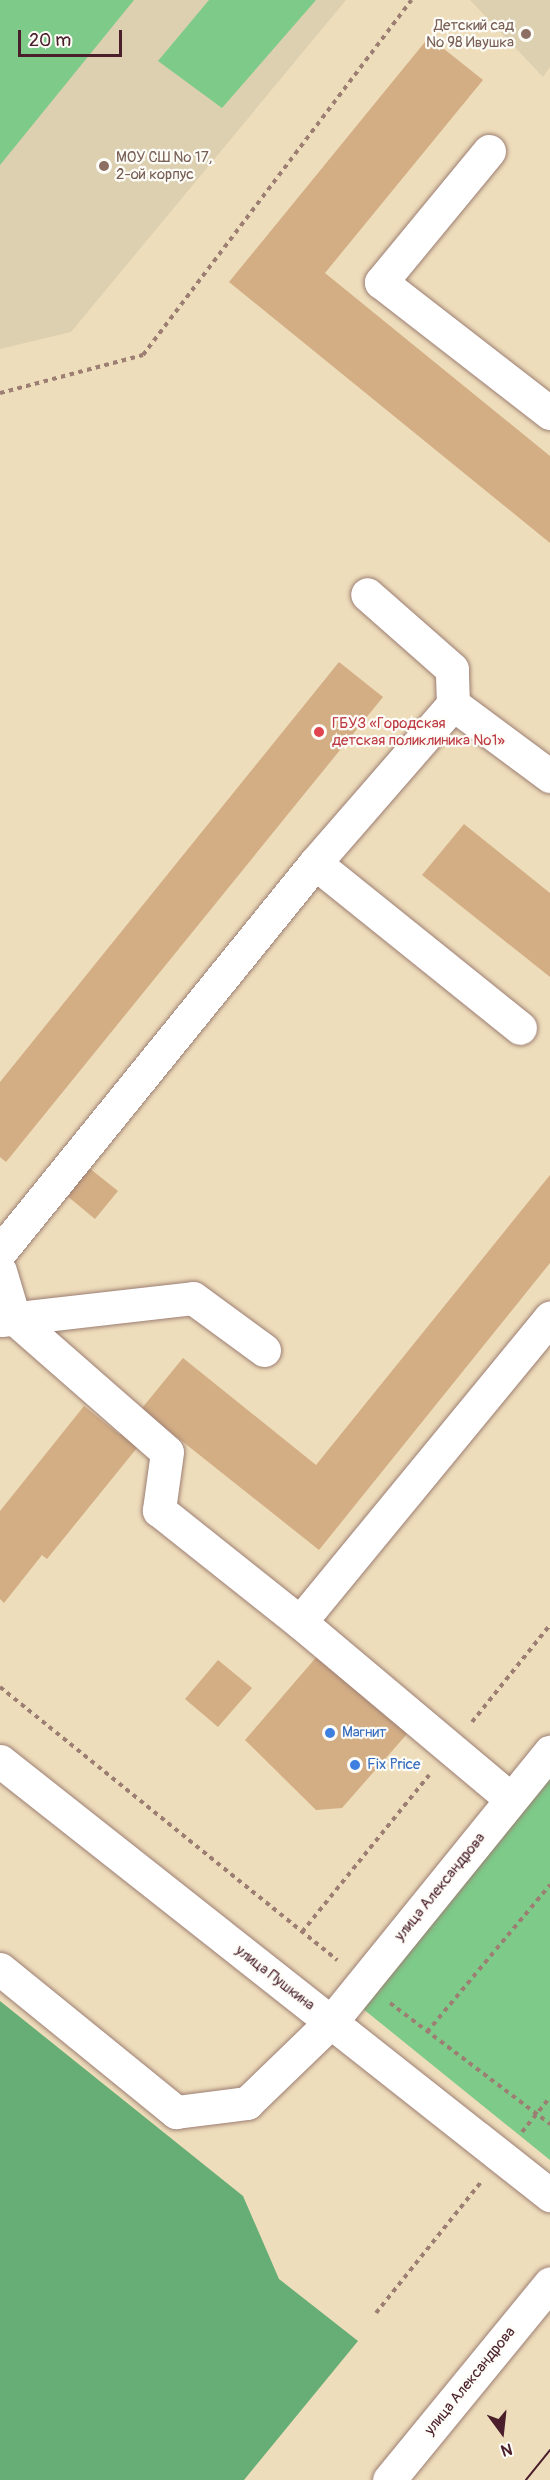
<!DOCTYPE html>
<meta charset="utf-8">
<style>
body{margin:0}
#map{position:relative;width:550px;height:2480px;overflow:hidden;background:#edb;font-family:Pangolin,sans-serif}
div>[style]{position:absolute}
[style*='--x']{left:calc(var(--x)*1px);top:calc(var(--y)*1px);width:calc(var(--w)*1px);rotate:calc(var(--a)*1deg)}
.built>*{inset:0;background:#dcd0b1}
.green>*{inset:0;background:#7dca89}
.forest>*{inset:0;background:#66ae75}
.building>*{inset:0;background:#d3ae85}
.path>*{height:4px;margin-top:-2px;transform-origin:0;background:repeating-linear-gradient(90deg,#9c7e73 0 4.5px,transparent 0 9px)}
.roads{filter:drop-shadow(0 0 2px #9c7e73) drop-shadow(0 0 2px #9c7e73)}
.minor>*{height:33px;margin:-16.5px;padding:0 16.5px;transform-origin:16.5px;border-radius:16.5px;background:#fff}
.major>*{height:33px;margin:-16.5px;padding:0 16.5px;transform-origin:16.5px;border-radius:16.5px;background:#fff}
.tram>*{height:1.5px;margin:-0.75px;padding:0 0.75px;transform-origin:0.75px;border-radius:0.75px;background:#4a1f2b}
.dots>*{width:16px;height:16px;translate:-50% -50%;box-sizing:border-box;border:3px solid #fdfcf7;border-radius:50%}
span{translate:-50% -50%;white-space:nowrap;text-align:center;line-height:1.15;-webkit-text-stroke:4.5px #fdfcf7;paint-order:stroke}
.education-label{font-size:15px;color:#785e54}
.right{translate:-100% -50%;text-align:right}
.left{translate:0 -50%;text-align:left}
.health-label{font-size:15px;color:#be3a42}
.shop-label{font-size:15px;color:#366cbe}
.street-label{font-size:15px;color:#4a1f2b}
.north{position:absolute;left:472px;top:2402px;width:60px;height:60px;-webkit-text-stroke:4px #fdfcf7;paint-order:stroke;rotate:165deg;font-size:16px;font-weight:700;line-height:24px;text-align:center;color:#4a1f2b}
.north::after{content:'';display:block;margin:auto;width:21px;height:27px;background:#4a1f2b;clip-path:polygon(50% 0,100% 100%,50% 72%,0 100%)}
.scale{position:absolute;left:18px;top:30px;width:104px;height:27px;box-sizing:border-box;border:3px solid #4a1f2b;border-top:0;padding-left:8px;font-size:18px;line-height:21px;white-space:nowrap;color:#4a1f2b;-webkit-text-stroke:4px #fdfcf7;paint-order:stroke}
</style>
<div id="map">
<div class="built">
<div style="clip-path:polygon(0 0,346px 0,71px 332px,0 349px)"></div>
<div style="clip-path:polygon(470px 0,550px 0,550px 67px,543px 77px)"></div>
</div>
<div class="green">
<div style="clip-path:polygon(0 0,134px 0,0 165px)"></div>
<div style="clip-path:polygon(209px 0,316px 0,222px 108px,158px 61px)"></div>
<div style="clip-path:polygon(550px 1773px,550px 2160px,357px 2004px)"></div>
</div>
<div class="forest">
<div style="clip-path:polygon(0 2001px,243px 2196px,279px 2279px,358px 2341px,244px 2480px,0 2480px)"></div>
</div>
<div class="building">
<div style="clip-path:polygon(429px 37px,483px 80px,325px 273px,550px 456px,550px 543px,229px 282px)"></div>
<div style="clip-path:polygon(339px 662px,383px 697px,6px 1162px,0 1157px,0 1082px)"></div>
<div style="clip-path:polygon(464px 824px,550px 893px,550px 977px,422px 875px)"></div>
<div style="clip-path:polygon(88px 1167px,118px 1191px,95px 1219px,66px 1195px)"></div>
<div style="clip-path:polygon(550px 1175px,550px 1263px,319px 1550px,158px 1422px,47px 1559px,42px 1555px,4px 1603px,0 1599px,0 1511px,84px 1406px,120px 1435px,183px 1358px,316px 1465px)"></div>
<div style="clip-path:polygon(325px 1647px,414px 1726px,342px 1808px,316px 1810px,245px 1740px)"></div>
<div style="clip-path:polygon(218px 1660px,252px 1688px,218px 1727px,185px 1699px)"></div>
</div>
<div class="path">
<div style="--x:0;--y:393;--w:148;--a:-14.9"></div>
<div style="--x:143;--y:355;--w:445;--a:-52.9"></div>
<div style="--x:0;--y:1687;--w:434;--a:39"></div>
<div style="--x:472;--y:1722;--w:124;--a:-51.2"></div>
<div style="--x:302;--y:1932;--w:202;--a:-51"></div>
<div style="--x:390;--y:2003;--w:201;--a:37.1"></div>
<div style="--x:427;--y:2032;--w:192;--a:-50.1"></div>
<div style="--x:522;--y:2132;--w:45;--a:-51.3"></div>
<div style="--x:376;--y:2313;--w:168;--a:-51.3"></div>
</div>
<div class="roads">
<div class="minor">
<div style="--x:489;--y:151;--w:170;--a:129.5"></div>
<div style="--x:381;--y:282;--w:214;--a:37.8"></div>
<div style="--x:453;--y:704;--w:121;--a:36.6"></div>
<div style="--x:315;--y:863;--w:263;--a:38.8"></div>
<div style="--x:0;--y:1252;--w:501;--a:-51"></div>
<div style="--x:315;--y:863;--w:211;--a:-49"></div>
<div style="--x:453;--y:704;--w:35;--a:-92"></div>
<div style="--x:452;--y:669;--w:113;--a:-138.6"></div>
<div style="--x:0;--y:1271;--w:49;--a:73.4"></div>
<div style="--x:14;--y:1318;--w:203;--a:41.2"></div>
<div style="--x:167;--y:1452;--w:59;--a:97.9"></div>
<div style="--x:159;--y:1510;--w:180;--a:38.5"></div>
<div style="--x:300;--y:1622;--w:275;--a:40"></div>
<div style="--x:1;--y:1320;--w:193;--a:-6.5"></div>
<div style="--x:193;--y:1298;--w:88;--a:36.2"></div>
<div style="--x:300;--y:1622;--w:394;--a:-50.6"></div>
<div style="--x:0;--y:1761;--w:701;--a:38.28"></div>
<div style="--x:0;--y:1969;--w:227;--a:39.1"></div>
<div style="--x:176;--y:2112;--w:72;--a:-7.2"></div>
<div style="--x:247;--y:2103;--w:117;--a:-44"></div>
<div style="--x:331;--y:2022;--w:348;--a:-51"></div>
</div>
<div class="major">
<div style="--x:389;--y:2480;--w:254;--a:-50.7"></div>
</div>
</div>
<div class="tram">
<div style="--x:526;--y:2480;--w:38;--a:-51"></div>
</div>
<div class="dots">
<div style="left:526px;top:34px;background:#8d6e63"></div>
<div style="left:104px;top:166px;background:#8d6e63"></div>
<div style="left:319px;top:732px;background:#e0444e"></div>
<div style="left:330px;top:1733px;background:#3f7fe0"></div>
<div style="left:355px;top:1765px;background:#3f7fe0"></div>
</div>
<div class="education-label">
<span class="right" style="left:514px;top:34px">Детский сад<br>№ 98 Ивушка</span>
<span class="left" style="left:116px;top:166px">МОУ СШ № 17,<br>2-ой корпус</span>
</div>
<div class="health-label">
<span class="left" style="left:332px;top:732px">ГБУЗ «Городская<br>детская поликлиника №1»</span>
</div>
<div class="shop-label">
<span class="left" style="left:342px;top:1733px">Магнит</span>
<span class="left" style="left:367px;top:1765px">Fix Price</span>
</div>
<div class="street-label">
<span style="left:440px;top:1887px;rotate:-51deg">улица Александрова</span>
<span style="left:275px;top:1978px;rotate:38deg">улица Пушкина</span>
<span style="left:470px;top:2381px;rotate:-51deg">улица Александрова</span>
</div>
<div class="north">N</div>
<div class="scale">20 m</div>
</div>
